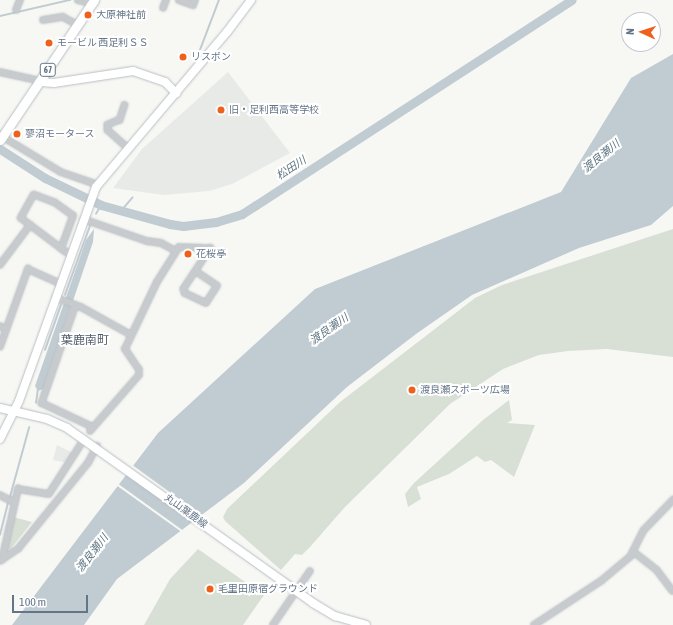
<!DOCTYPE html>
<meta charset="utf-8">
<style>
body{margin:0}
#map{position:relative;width:673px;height:625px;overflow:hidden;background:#f7f8f4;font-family:"Asap Condensed","Noto Sans JP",sans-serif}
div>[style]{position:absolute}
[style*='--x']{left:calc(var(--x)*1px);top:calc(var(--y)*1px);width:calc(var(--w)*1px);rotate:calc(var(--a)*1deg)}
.built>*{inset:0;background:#e8eae8}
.green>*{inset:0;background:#d8e0d5}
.water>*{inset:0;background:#c1ccd2}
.pier>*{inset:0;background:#f7f8f4}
.stream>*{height:1.5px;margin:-0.75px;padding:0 0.75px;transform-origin:0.75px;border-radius:0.75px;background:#c1ccd2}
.river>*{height:9px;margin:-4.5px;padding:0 4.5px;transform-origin:4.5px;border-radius:4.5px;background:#c1ccd2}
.roads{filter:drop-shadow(0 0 1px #b9bec3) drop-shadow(0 0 1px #b9bec3)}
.street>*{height:5.5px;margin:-2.75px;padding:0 2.75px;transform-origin:2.75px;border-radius:2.75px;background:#c7cbce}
.secondary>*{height:8px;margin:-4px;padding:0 4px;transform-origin:4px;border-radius:4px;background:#fff}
.primary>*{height:9px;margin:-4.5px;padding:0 4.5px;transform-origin:4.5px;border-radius:4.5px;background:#fff}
.dots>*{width:11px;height:11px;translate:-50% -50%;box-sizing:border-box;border:2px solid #fff;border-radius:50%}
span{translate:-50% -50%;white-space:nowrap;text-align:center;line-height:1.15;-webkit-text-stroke:4px #fff;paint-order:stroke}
.shield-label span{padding:1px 3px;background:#fff;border:1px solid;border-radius:3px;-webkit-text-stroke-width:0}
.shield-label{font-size:9px;color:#647588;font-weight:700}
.poi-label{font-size:10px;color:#647588}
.left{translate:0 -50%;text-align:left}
.street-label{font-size:10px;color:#647588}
.water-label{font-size:11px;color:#607783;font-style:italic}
.quarter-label{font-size:12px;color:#535f6c}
.north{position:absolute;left:621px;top:12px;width:40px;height:40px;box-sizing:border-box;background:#fff;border:1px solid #c1c8cf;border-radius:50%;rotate:273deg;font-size:11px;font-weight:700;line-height:16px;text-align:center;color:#647588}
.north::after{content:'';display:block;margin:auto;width:14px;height:18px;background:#f0601d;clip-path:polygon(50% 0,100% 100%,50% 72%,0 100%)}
.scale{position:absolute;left:12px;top:595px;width:76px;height:18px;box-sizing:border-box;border:2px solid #647588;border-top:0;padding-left:5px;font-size:12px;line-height:14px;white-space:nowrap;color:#647588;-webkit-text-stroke:3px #fff;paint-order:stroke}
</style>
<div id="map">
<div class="built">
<div style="clip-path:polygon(228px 72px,290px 153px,232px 184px,209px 191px,164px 195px,113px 188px,142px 149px)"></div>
<div style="clip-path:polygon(57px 445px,73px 453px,68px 463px,53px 460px)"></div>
</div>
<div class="green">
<div style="clip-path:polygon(673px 229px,673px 357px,607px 349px,568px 351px,539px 355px,503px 369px,450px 404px,345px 507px,310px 547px,302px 555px,295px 554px,281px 570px,225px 521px,223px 517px,227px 509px,340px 402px,475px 298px,502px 285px)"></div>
<div style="clip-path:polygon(509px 400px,512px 420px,507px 423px,535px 425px,514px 477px,491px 460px,485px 462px,477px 456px,449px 474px,417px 487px,421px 499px,408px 507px,405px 494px,414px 483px,483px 420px)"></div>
<div style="clip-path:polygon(13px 517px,32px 522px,10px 550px,7px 548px)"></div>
<div style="clip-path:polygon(198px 549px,264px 595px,243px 625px,144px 625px,170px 579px)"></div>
</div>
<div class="water">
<div style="clip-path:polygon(673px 54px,673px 206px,651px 225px,579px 248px,472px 295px,416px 334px,347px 387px,244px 483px,117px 579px,84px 625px,12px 625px,158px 433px,315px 289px,561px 192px,631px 78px)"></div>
<div style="clip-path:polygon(94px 229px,93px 242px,43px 389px,38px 391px,35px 386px,86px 240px)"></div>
</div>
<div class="pier">
<div style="clip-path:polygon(131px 464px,204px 517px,197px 522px,126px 471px)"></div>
<div style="clip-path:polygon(117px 483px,185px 532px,183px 533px,116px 485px)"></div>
</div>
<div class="stream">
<div style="--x:0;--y:16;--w:72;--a:-12.9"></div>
<div style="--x:200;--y:50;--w:53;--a:-69.2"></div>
<div style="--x:122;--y:210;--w:16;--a:-50"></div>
<div style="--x:96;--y:214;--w:10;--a:-61"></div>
<div style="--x:65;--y:295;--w:73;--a:-70.1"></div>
<div style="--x:45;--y:350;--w:48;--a:-70.4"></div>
<div style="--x:36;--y:403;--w:14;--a:-82"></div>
<div style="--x:10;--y:497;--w:72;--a:-74.6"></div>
<div style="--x:0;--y:535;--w:32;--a:-76"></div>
</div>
<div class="river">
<div style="--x:0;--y:149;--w:54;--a:32.8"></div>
<div style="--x:45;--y:178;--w:62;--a:25.7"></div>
<div style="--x:101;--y:205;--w:72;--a:15.4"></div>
<div style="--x:170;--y:224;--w:13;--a:9"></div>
<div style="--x:183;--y:226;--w:33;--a:-7"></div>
<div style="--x:216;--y:222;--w:27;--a:-17"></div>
<div style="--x:242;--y:214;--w:393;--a:-33"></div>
</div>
<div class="roads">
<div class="street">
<div style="--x:78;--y:0;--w:13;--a:13"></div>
<div style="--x:179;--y:0;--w:15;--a:20"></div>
<div style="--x:193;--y:5;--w:5;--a:-68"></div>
<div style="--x:163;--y:8;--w:9;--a:-69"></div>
<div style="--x:16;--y:10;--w:11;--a:-68"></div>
<div style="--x:43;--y:20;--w:20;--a:-9"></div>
<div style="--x:63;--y:17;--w:17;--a:28"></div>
<div style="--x:0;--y:72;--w:42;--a:12.4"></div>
<div style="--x:125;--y:105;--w:16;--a:108"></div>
<div style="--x:120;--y:120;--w:13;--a:157"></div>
<div style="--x:108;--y:125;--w:5;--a:90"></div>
<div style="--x:108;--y:130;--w:28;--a:42"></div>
<div style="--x:0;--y:135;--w:71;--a:31.2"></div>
<div style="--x:61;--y:172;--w:39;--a:19"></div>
<div style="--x:83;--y:219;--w:68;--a:19"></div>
<div style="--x:147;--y:241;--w:14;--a:8"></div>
<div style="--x:161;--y:243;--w:17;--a:28"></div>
<div style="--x:61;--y:249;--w:35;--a:-70"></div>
<div style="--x:73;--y:216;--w:22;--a:-144"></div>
<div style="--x:55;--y:203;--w:22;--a:-159"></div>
<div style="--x:34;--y:195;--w:26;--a:119"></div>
<div style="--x:21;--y:218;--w:55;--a:36.9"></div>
<div style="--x:65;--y:251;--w:6;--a:31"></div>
<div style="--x:0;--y:265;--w:50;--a:-53.1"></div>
<div style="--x:55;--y:297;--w:28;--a:21"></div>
<div style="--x:81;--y:307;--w:56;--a:28.9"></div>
<div style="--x:76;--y:305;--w:104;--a:109.1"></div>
<div style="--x:42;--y:403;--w:56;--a:25.2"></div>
<div style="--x:0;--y:326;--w:7;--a:27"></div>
<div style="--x:0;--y:347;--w:83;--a:-70.3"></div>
<div style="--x:28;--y:269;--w:35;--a:24"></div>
<div style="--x:90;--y:431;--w:74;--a:-48.8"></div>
<div style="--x:139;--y:375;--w:5;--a:-90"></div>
<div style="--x:139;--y:370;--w:25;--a:-124"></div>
<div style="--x:125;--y:349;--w:74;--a:-64.5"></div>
<div style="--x:157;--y:282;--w:41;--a:-57.8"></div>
<div style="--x:179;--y:247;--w:32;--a:2"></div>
<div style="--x:211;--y:248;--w:49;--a:123.4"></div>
<div style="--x:184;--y:289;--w:4;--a:76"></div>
<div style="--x:185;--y:293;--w:23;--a:25"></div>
<div style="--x:206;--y:303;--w:20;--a:-57"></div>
<div style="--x:217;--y:286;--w:25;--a:-146"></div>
<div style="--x:0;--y:495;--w:16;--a:27"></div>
<div style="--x:634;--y:552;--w:29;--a:38"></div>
<div style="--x:657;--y:570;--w:26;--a:53"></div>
<div style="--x:2;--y:560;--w:73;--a:-77.3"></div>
<div style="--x:18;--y:489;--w:31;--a:9"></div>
<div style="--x:49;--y:494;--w:59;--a:-57.4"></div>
<div style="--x:0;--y:561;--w:22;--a:-34"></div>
<div style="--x:18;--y:549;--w:111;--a:-50.9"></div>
<div style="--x:88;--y:463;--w:19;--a:-62"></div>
<div style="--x:273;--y:625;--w:65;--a:-55.6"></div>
<div style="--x:534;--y:625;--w:80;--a:-33.3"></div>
<div style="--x:601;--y:581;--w:38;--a:-40"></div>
<div style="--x:630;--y:557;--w:30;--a:-63"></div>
<div style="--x:644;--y:530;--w:42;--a:-46"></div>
</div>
<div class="secondary">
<div style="--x:41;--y:82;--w:13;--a:4"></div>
<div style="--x:54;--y:83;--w:80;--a:-8.6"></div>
<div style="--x:133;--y:71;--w:34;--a:19"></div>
<div style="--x:165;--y:82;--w:16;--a:45"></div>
<div style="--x:0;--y:408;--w:48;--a:13.2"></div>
<div style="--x:47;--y:419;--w:22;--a:24"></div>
<div style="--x:67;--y:428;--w:302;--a:35.4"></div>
<div style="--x:313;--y:603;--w:26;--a:31"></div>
<div style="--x:335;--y:616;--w:32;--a:16"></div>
<div style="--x:0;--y:439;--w:42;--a:-63.4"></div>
<div style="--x:19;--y:401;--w:227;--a:-70.2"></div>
<div style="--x:96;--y:187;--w:203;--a:-49.8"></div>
<div style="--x:227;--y:32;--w:40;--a:-53"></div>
</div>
<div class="primary">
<div style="--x:0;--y:140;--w:169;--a:-56.1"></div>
</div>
</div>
<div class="dots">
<div style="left:88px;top:15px;background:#f0601d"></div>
<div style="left:49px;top:43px;background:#f0601d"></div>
<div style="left:183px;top:57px;background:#f0601d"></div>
<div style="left:221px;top:110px;background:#f0601d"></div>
<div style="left:17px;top:134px;background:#f0601d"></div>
<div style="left:188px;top:254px;background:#f0601d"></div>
<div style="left:412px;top:390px;background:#f0601d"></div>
<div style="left:210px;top:589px;background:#f0601d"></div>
</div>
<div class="shield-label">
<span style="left:48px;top:70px">67</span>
</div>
<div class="poi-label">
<span class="left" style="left:96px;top:15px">大原神社前</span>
<span class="left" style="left:57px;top:43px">モービル 西足利ＳＳ</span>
<span class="left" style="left:191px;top:57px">リスボン</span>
<span class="left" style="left:229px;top:110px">旧・足利西高等学校</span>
<span class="left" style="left:25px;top:134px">蓼沼モータース</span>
<span class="left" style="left:196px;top:254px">花桜亭</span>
<span class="left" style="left:420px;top:390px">渡良瀬スポーツ広場</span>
<span class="left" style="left:218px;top:589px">毛里田原宿グラウンド</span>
</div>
<div class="street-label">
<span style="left:186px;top:511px;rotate:36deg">丸山葉鹿線</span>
</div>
<div class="water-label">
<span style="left:601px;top:156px;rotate:-39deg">渡良瀬川</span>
<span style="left:291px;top:168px;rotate:-33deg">松田川</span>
<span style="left:329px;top:329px;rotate:-35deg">渡良瀬川</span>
<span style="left:92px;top:553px;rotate:-52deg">渡良瀬川</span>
</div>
<div class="quarter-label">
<span style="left:85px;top:341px">葉鹿南町</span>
</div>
<div class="north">N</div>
<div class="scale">100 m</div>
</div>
